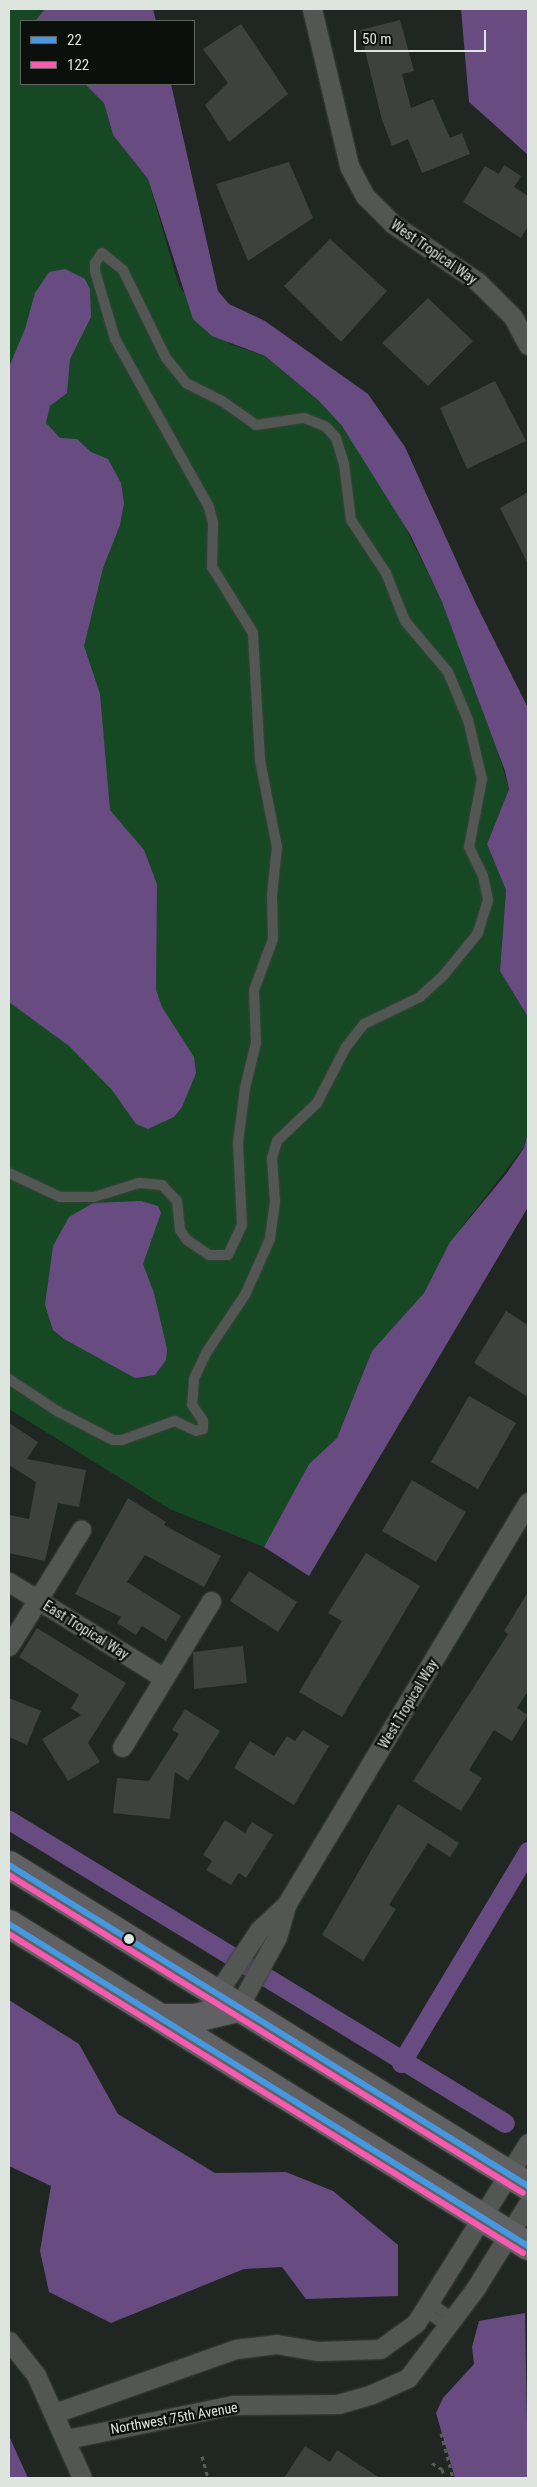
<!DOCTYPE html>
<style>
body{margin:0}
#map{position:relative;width:537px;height:2487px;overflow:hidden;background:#202621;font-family:"Roboto Condensed",sans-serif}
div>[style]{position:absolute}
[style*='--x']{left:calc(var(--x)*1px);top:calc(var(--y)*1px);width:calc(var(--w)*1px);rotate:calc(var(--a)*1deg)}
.green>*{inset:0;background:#174824}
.water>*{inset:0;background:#684c81}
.canal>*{height:19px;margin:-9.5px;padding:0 9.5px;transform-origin:9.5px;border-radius:9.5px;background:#684c81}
.building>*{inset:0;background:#3d423e}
.path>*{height:3px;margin-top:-1.5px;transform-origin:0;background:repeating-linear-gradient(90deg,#5a5e5a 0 4px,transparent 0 8px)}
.roads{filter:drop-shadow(0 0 1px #3c423d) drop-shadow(0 0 1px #3c423d)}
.service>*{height:10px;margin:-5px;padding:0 5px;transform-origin:5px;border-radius:5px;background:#525753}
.minor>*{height:19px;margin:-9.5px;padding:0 9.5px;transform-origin:9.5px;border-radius:9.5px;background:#525753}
.primary>*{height:28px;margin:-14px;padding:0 14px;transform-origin:14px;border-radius:14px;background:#616164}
.bus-1>*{height:6px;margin:-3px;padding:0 3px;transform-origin:3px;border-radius:3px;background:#4699e1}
.bus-2>*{height:6px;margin:-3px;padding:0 3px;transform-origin:3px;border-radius:3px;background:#f75aaf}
.dots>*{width:14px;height:14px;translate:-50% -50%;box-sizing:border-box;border:2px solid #0b100c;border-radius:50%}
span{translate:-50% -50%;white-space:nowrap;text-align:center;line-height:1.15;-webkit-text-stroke:4.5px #0b100c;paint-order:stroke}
.street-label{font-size:14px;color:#dde5de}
.frame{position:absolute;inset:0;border:10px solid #dde5de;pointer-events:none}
.legend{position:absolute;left:20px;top:20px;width:175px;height:65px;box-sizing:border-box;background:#0b100c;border:1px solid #5f6560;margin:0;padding:6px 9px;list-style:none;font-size:15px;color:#dde5de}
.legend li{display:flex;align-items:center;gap:10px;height:25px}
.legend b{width:25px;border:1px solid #5f6560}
.scale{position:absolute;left:354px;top:30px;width:132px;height:22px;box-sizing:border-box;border:2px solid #dde5de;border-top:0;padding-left:6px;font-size:15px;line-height:18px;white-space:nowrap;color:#dde5de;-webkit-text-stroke:4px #0b100c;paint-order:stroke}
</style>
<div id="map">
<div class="green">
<div style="clip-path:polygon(9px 9px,45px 9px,35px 21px,21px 21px,21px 84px,84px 84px,93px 90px,104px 103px,113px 135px,148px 179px,179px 286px,230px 344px,265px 356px,319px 401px,342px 426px,396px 508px,442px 602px,493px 735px,509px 789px,487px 844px,506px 890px,500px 971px,528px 1017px,528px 1132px,524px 1147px,450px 1242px,424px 1293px,372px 1351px,337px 1438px,309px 1464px,264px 1547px,170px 1509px,9px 1409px)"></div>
</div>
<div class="water">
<div style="clip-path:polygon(45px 9px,153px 9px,156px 21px,35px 21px)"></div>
<div style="clip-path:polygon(461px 9px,528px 9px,528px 155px,469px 102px)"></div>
<div style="clip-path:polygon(85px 84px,171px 84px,218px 291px,229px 304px,265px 321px,368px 394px,405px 447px,476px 604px,528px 708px,528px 1017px,500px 971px,506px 890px,487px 844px,509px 789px,505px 771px,442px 602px,411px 536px,342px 426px,319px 401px,265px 356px,212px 336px,193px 319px,148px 179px,113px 135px,104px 103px)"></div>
<div style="clip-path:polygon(65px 269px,85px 279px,90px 289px,91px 317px,70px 359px,67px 393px,50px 406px,46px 423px,60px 438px,77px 439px,91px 452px,108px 459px,121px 483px,124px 503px,120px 525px,103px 568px,84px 646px,100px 694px,110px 810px,144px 850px,157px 884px,156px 990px,162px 1007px,194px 1057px,196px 1073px,182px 1107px,174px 1117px,148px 1129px,136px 1124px,112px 1090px,69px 1046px,9px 1002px,9px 367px,25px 329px,35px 293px,49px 272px)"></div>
<div style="clip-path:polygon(528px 1132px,528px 1207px,309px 1576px,264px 1547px,309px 1464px,337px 1438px,372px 1351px,424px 1293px,450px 1242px,506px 1174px,524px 1148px)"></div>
<div style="clip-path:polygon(141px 1201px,158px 1206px,161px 1213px,143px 1264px,154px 1293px,167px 1349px,166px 1360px,155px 1375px,135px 1378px,64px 1339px,53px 1330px,45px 1305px,53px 1246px,69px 1217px,93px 1203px)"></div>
<div style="clip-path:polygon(9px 2000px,79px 2044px,118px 2114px,215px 2173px,286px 2172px,333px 2191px,398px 2245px,398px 2296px,306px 2299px,282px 2267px,244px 2269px,111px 2323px,49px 2292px,40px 2251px,51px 2186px,9px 2166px)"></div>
<div style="clip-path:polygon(525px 2313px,528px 2478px,455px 2478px,436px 2413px,443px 2398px,474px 2364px,472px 2347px,479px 2321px)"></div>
<div style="clip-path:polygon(9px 2436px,28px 2478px,9px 2478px)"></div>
</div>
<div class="canal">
<div style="--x:9;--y:1820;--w:581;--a:31.42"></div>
<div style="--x:401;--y:2063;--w:247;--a:-59.1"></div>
</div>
<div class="building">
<div style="clip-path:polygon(400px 20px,414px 71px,402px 74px,411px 108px,433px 99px,450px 138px,462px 133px,470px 154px,422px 173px,408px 139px,392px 146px,382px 120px,360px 30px)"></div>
<div style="clip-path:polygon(241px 24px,288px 94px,229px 142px,205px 105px,228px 83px,203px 49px)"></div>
<div style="clip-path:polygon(289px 162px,313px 218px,248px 261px,216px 184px)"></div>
<div style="clip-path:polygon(504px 165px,521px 176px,514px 187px,528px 196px,528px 226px,521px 238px,463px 202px,485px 166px,499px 174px)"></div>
<div style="clip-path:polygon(330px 239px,387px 291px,341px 342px,284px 286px)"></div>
<div style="clip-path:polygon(428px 298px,473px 341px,428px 386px,382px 343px)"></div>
<div style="clip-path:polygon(495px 381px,526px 441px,467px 469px,440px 408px)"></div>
<div style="clip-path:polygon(528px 492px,528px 564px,500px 508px)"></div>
<div style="clip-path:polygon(506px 1311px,528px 1325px,528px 1397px,474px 1363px)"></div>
<div style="clip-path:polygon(469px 1396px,516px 1423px,478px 1489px,431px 1462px)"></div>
<div style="clip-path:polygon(9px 1423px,38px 1442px,27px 1459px,86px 1470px,79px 1507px,58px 1503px,45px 1561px,9px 1553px,9px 1515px,29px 1519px,36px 1482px,9px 1465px)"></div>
<div style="clip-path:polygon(412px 1480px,466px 1512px,436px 1562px,382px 1531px)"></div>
<div style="clip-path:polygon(128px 1498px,166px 1522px,164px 1525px,221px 1556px,204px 1587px,145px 1555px,127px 1582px,181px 1616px,166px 1641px,142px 1626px,136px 1635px,117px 1623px,121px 1617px,75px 1594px)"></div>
<div style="clip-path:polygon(366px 1553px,420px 1586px,342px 1717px,299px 1692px,342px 1621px,328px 1613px)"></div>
<div style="clip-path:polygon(249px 1571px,297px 1602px,278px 1632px,230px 1601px)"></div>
<div style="clip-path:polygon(528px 1592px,528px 1691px,517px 1708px,528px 1715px,512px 1741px,494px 1730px,469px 1770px,482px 1778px,461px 1811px,413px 1781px,508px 1634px,504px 1631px)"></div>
<div style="clip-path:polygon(37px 1628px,126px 1683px,88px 1743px,100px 1762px,68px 1781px,42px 1739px,81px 1715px,71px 1708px,79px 1695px,19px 1657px)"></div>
<div style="clip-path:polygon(243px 1646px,247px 1683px,194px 1689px,193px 1652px)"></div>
<div style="clip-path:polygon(9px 1698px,41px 1711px,27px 1745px,9px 1737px)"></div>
<div style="clip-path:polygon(185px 1709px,220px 1731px,188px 1781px,175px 1772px,170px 1819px,113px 1813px,117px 1778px,149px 1781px,179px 1734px,172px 1730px)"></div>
<div style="clip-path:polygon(303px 1730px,329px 1746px,294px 1805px,234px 1768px,250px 1741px,274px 1756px,287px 1736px,295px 1741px)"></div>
<div style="clip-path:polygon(398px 1804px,459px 1843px,450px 1857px,428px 1843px,389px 1905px,396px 1909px,363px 1961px,322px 1935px)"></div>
<div style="clip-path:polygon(225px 1820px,245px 1833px,252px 1822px,273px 1835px,246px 1878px,239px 1873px,231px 1885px,206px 1870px,212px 1861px,203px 1855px)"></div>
<div style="clip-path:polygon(305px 2446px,330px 2462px,337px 2450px,380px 2478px,284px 2478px)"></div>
</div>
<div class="path">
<div style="--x:441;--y:2433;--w:47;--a:75.1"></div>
<div style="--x:202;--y:2456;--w:23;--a:75"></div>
<div style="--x:432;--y:2463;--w:12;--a:31"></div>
<div style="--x:442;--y:2469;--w:9;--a:72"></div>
</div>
<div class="roads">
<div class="service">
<div style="--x:9;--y:1173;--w:56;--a:25.2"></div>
<div style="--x:60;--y:1197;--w:34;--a:0"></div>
<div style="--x:94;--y:1197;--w:47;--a:-17.3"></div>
<div style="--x:139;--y:1183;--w:23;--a:5"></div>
<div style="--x:162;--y:1185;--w:22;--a:47"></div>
<div style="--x:177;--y:1201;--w:29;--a:84"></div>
<div style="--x:180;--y:1230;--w:12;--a:55"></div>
<div style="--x:187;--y:1240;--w:27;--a:34"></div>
<div style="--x:209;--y:1255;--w:19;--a:0"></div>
<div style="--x:228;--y:1255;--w:33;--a:-65"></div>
<div style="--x:242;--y:1225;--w:83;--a:-92.8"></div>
<div style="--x:238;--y:1142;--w:54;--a:-82.6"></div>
<div style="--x:245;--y:1088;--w:46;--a:-76.3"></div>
<div style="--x:256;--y:1043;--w:53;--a:-92.2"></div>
<div style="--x:254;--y:990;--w:54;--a:-69.6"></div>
<div style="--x:273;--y:939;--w:44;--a:-91.3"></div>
<div style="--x:272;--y:895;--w:48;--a:-84.1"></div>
<div style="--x:277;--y:847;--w:89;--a:-101.1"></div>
<div style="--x:260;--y:760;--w:127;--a:-93.2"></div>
<div style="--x:253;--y:633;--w:78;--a:-121.8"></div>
<div style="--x:212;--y:567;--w:44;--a:-88.7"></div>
<div style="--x:213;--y:523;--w:16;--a:-104"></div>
<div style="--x:209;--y:507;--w:193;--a:-119.2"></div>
<div style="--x:115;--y:339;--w:71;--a:-106.4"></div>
<div style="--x:95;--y:271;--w:8;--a:-90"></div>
<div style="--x:95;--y:263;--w:12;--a:-55"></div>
<div style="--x:102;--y:253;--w:27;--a:39"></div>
<div style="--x:123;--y:270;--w:98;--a:64"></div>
<div style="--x:166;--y:358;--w:32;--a:51"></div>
<div style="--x:186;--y:383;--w:40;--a:26.6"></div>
<div style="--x:222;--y:401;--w:42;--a:35.2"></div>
<div style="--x:256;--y:425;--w:49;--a:-8.3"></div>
<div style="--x:304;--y:418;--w:22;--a:21"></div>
<div style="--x:325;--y:426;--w:16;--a:47"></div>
<div style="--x:336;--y:438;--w:27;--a:73"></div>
<div style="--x:344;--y:464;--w:56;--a:82.9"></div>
<div style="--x:351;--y:520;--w:64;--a:56.6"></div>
<div style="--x:386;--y:573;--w:52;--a:68.4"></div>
<div style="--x:405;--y:621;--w:67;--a:49.9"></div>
<div style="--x:448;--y:672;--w:52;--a:67.4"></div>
<div style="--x:468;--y:720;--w:61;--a:76.7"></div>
<div style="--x:482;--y:779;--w:69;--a:100.8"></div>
<div style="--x:469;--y:847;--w:32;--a:64"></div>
<div style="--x:483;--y:876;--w:25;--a:78"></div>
<div style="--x:488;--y:900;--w:34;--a:107"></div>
<div style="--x:478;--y:933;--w:55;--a:129.1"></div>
<div style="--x:443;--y:976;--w:31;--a:138"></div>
<div style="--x:420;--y:997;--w:62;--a:154.3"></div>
<div style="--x:364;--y:1024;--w:29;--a:128"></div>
<div style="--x:346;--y:1047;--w:63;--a:117.4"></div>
<div style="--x:317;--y:1103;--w:55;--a:136.5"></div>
<div style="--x:277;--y:1141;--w:18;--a:106"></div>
<div style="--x:272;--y:1158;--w:44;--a:86.1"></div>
<div style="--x:275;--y:1202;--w:37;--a:98"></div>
<div style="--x:270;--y:1239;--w:61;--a:114.1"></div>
<div style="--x:245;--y:1295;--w:70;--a:123.9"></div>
<div style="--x:206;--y:1353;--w:29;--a:115"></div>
<div style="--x:194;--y:1379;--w:26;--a:94"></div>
<div style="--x:192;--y:1405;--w:19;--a:55"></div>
<div style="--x:203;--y:1421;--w:8;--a:90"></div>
<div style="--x:203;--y:1429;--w:7;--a:164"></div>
<div style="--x:196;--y:1431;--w:23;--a:-155"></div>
<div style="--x:175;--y:1421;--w:56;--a:160.3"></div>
<div style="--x:122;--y:1440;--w:9;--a:180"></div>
<div style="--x:113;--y:1440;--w:63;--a:-152.6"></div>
<div style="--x:57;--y:1411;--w:58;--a:-146.3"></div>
<div style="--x:430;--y:2302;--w:29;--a:36"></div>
<div style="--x:424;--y:2311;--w:27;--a:33"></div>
</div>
<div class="minor">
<div style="--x:312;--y:9;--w:161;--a:76.7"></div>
<div style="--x:349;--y:166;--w:34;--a:62"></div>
<div style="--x:365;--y:196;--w:40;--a:45"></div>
<div style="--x:393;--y:224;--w:103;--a:34.3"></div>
<div style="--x:478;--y:282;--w:49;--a:45"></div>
<div style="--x:513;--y:317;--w:32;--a:62"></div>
<div style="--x:9;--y:1582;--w:182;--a:31.8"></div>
<div style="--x:9;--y:1646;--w:137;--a:-58.2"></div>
<div style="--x:122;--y:1747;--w:171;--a:-58.6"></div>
<div style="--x:216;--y:1995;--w:78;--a:-56.5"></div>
<div style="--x:259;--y:1930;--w:35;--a:-43"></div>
<div style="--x:238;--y:2008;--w:81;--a:-61.2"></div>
<div style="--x:277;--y:1937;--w:33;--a:-74"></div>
<div style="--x:286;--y:1905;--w:470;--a:-59"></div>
<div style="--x:9;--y:2341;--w:43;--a:51.5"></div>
<div style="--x:36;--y:2375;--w:113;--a:65.9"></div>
<div style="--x:55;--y:2413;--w:192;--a:-19.5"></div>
<div style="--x:236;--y:2349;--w:40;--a:-7.1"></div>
<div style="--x:276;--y:2344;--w:43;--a:9.5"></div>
<div style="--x:318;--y:2351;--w:62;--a:-1.8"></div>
<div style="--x:380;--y:2349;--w:44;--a:-35.8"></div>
<div style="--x:416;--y:2323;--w:212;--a:-58.1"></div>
<div style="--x:67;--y:2439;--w:169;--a:-11.6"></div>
<div style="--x:233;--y:2405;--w:105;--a:-0.5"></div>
<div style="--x:338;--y:2404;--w:35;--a:-16"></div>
<div style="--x:372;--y:2394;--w:39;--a:-24"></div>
<div style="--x:408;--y:2378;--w:111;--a:-53"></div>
<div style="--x:475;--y:2289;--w:100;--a:-58.1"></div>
</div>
<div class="primary">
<div style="--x:9;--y:1865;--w:610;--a:31.74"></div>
<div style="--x:9;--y:1924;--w:611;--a:31.82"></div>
<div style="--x:161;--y:2018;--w:34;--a:0"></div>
<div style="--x:195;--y:2018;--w:44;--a:-13.1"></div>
</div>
</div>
<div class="bus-1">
<div style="--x:9;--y:1865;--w:610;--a:31.74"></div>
<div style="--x:9;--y:1924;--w:611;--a:31.82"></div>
</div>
<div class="bus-2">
<div style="--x:9;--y:1875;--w:604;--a:31.74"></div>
<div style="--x:9;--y:1934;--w:605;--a:31.82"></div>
</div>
<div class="dots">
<div style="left:129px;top:1939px;background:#dde5de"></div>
</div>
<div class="street-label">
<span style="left:434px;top:252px;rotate:35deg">West Tropical Way</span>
<span style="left:86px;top:1630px;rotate:32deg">East Tropical Way</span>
<span style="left:408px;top:1704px;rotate:-59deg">West Tropical Way</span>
<span style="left:174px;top:2418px;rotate:-10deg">Northwest 75th Avenue</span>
</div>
<div class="frame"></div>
<ul class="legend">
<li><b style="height:6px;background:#4699e1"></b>22</li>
<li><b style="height:6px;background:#f75aaf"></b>122</li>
</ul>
<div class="scale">50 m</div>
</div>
